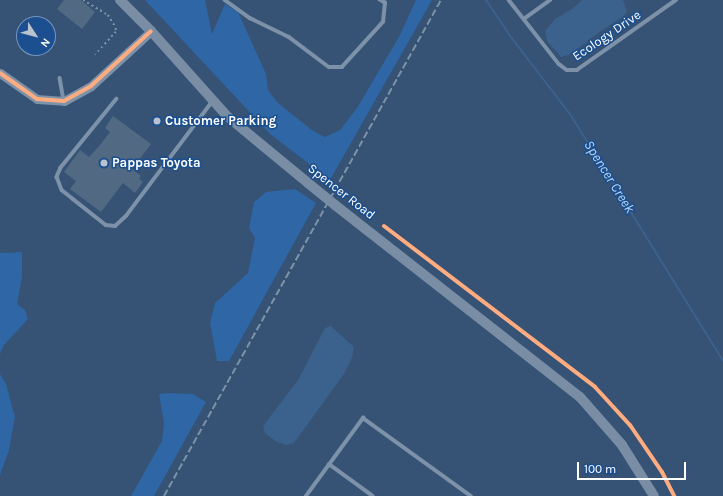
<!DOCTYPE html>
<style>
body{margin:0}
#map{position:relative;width:723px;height:496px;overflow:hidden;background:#365274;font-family:Karla,sans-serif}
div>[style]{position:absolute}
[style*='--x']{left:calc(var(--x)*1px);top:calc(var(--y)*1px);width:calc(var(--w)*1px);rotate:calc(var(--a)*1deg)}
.green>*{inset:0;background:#2f66a5}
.water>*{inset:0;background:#3b618d}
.stream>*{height:2px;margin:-1px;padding:0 1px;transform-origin:1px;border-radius:1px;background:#3b618d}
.building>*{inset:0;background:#526984}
.path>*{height:1.5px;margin-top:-0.75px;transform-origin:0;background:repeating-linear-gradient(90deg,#7d92a8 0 2px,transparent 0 5px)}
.service>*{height:3.5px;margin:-1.75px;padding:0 1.75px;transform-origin:1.75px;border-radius:1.75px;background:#7d92a8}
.tertiary>*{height:9px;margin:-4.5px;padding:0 4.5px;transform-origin:4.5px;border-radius:4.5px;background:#7d92a8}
.secondary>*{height:10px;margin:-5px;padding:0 5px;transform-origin:5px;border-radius:5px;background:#798da4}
.rail>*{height:2px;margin-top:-1px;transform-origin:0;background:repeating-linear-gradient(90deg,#7e92a7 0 7px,transparent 0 10px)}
.secondary-bridge>*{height:10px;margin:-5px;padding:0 5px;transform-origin:5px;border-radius:5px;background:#798da4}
.cycleway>*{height:4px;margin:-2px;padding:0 2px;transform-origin:2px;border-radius:2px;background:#ffac80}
.dots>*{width:11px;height:11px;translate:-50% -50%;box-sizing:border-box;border:2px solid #1b4f8f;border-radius:50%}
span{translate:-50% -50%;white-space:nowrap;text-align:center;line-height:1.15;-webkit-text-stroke:3px #1b4f8f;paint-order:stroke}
.street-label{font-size:13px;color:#fff}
.poi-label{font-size:13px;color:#fff;font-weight:700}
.left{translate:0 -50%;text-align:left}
.water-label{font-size:14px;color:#b5d3f5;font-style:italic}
.north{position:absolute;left:16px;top:16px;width:40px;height:40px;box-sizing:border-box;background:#1b4f8f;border:1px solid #7695bc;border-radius:50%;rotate:126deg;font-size:11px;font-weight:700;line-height:16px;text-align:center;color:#fff}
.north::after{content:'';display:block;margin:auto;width:14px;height:18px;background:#b9c2ce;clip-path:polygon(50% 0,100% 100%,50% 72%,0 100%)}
.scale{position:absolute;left:577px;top:462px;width:109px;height:18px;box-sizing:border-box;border:2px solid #fff;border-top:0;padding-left:5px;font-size:12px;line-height:14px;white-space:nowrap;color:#fff;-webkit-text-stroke:3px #1b4f8f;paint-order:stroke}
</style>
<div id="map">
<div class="green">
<div style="clip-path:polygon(145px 0,205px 0,212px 34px,225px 4px,238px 12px,266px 74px,268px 90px,277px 102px,313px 131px,325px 137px,340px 130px,357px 108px,399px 37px,416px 0,432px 0,330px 180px,270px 134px)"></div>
<div style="clip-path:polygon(295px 189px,316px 203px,229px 361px,217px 361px,210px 323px,215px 303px,248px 273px,255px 238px,249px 228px,254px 202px,266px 192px)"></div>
<div style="clip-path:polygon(22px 252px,22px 277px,17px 304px,25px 310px,28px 319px,4px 345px,0 354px,0 253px)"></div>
<div style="clip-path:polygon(0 374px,6px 384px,15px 417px,9px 450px,0 475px)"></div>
<div style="clip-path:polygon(169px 393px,193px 394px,206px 402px,154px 496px,131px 496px,162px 441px,164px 423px,159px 394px)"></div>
</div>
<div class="water">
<div style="clip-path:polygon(582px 0,623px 0,627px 11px,624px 16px,598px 33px,571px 54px,561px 57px,547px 41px,545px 31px,555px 19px,572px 9px)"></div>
<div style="clip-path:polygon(331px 326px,354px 347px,352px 358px,344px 374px,294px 443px,286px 445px,275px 441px,265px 433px,263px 426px,298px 380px,325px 328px)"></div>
</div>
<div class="stream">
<div style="--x:486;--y:0;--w:40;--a:56"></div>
<div style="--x:508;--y:33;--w:102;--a:52.6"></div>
<div style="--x:570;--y:114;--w:291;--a:58.2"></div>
</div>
<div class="building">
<div style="clip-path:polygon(64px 0,81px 0,95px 12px,82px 29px,57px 9px)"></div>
<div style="clip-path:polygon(113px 116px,151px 144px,132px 169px,141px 176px,139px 179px,143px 182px,135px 193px,123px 183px,101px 212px,70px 189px,76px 181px,64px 172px,80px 150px,89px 157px,100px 145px,110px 132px,105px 128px)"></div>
</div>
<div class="path">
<div style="--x:83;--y:0;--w:29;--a:31"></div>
<div style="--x:108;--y:15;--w:15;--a:58"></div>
<div style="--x:116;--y:28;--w:4;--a:90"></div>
<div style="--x:116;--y:32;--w:31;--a:132"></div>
</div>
<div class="service">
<div style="--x:225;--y:0;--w:31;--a:36"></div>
<div style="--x:250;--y:18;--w:43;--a:26"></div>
<div style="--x:289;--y:37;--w:50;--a:36.9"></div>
<div style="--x:329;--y:67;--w:13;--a:0"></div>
<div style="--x:342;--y:67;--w:61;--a:-47.7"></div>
<div style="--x:383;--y:22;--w:19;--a:-84"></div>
<div style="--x:385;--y:3;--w:6;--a:-149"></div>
<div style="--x:509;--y:0;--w:81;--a:52"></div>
<div style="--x:559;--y:64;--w:10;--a:37"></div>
<div style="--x:567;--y:70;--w:10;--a:0"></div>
<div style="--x:577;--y:70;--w:121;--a:-35.3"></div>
<div style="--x:524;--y:19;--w:32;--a:-36"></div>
<div style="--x:60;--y:78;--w:22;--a:80"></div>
<div style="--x:117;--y:99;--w:89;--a:129.1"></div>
<div style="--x:61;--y:168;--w:10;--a:114"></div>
<div style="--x:57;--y:177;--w:14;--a:69"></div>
<div style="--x:62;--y:190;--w:14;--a:39"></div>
<div style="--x:73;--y:199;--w:42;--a:38.2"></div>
<div style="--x:106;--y:225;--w:9;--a:6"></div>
<div style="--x:115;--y:226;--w:15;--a:-42"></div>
<div style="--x:126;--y:216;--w:143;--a:-53"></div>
<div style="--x:329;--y:464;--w:54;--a:36"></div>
<div style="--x:306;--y:496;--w:97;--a:-53.8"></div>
<div style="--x:363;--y:418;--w:133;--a:35.8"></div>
</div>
<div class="tertiary">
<div style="--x:0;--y:73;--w:45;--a:35.1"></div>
<div style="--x:37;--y:99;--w:27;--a:4"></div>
<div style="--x:64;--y:101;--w:31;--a:-29"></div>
<div style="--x:91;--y:86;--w:81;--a:-42.5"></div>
</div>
<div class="secondary">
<div style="--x:120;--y:0;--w:44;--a:45"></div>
<div style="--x:151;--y:31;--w:115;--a:48.2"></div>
<div style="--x:228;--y:117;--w:104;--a:39.5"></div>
<div style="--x:335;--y:205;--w:311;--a:38.1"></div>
<div style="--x:580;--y:397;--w:64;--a:48.8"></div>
<div style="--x:622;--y:445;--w:60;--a:57.9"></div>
</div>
<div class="rail">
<div style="--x:164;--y:496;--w:568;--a:-60.82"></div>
</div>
<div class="secondary-bridge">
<div style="--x:308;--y:183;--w:35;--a:39"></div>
</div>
<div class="cycleway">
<div style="--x:0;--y:73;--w:45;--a:35.1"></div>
<div style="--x:37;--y:99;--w:27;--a:4"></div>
<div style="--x:64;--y:101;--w:31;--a:-29"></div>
<div style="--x:91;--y:86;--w:81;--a:-42.5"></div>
<div style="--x:384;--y:226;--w:265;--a:37.3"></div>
<div style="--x:595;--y:387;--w:52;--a:47.4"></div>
<div style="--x:630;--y:425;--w:57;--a:55.8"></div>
<div style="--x:662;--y:472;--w:27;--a:63"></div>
</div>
<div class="dots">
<div style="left:157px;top:121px;background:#b9c2ce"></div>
<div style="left:104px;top:163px;background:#b9c2ce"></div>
</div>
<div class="street-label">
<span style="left:607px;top:36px;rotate:-34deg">Ecology Drive</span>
<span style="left:341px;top:192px;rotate:38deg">Spencer Road</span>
</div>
<div class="poi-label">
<span class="left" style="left:165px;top:121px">Customer Parking</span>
<span class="left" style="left:112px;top:163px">Pappas Toyota</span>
</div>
<div class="water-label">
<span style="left:609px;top:177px;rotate:58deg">Spencer Creek</span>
</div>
<div class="north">N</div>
<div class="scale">100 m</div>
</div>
